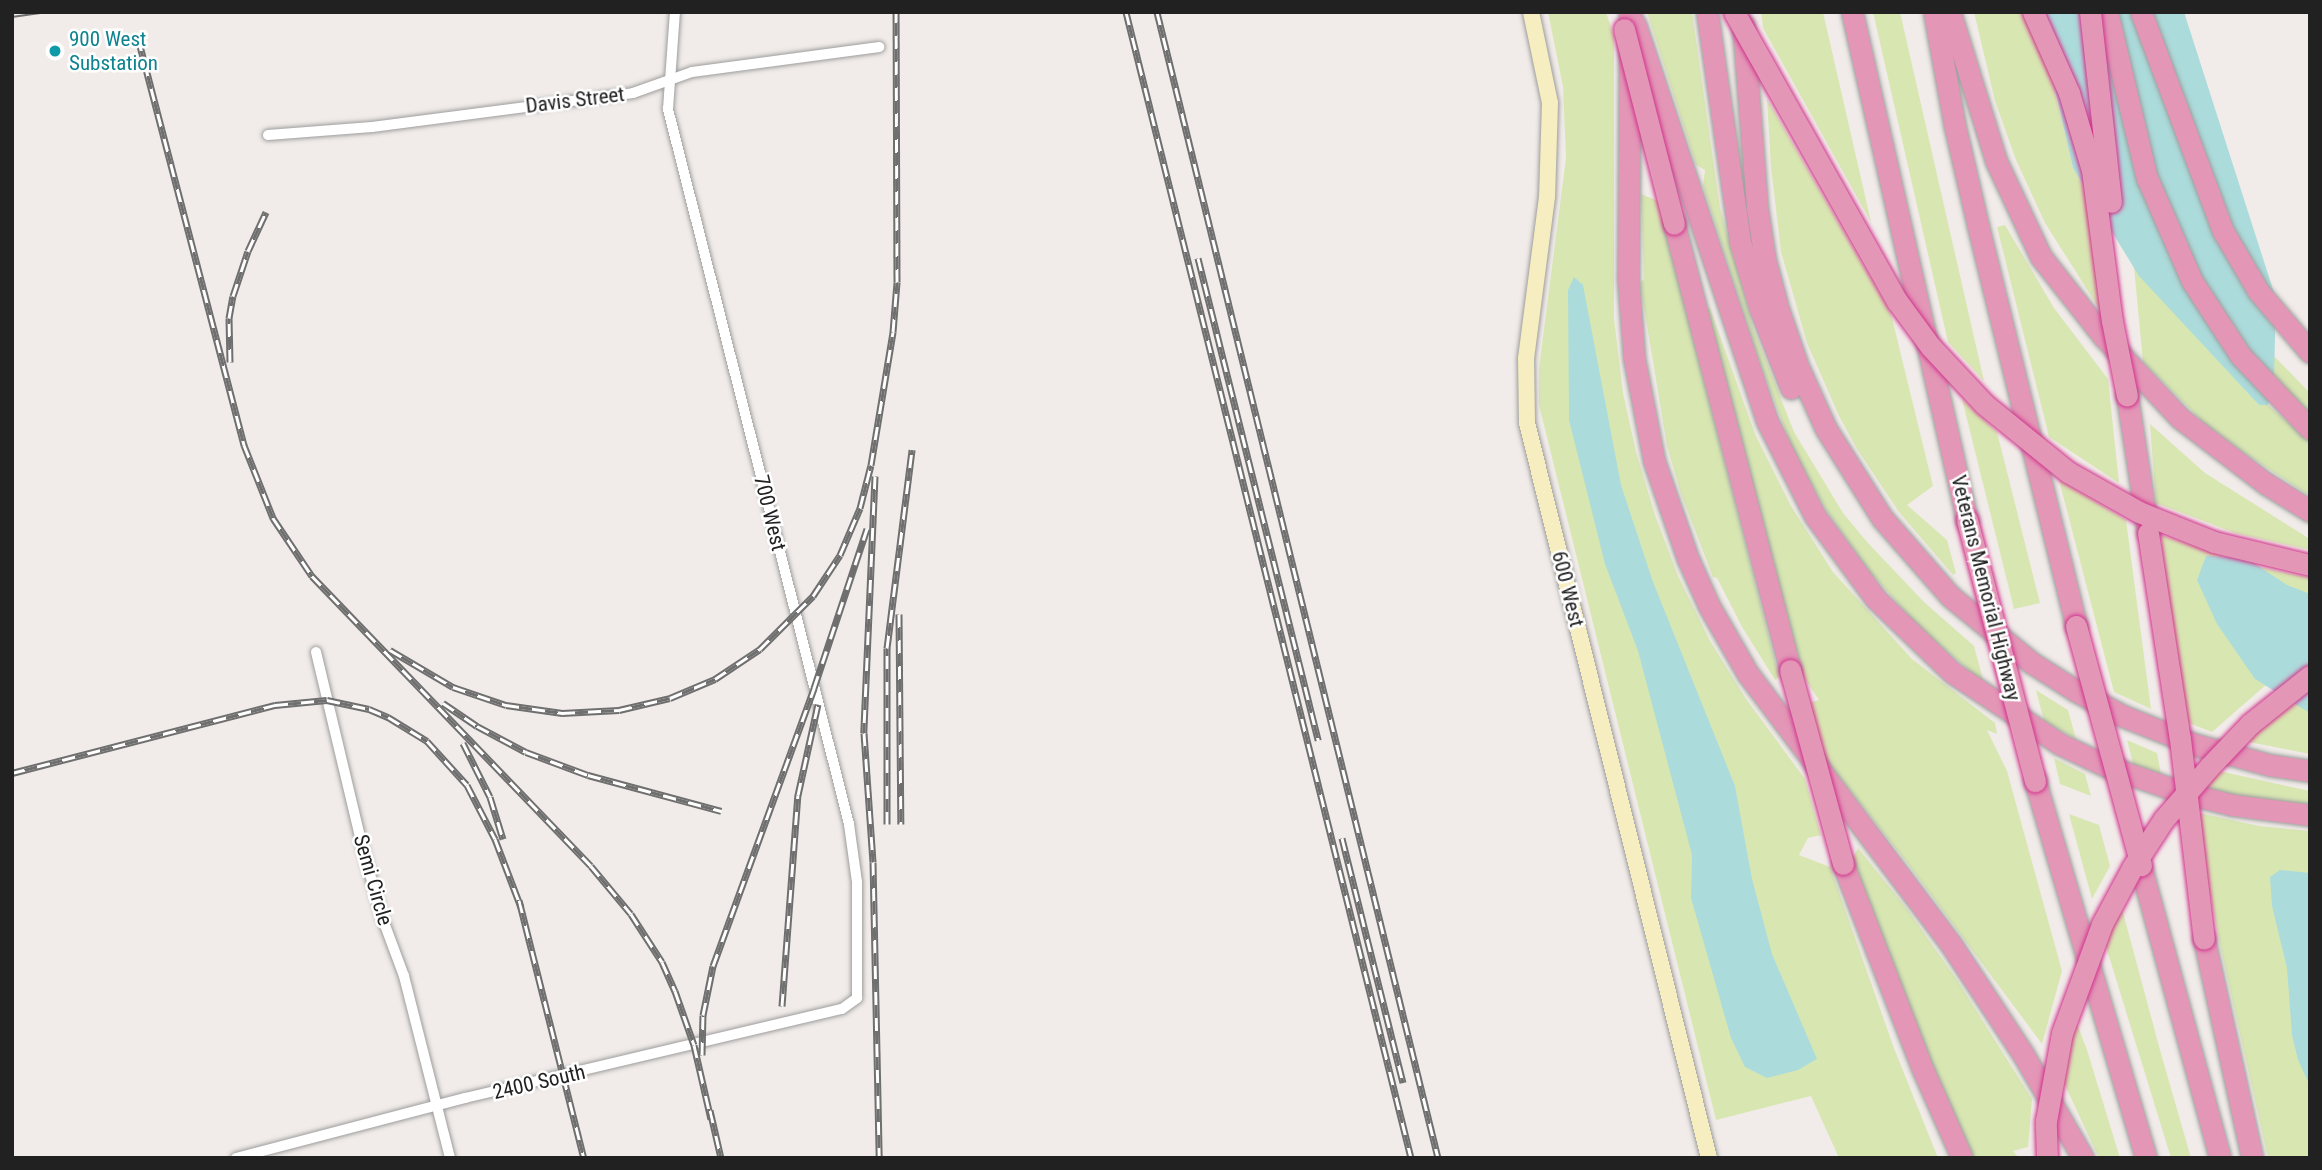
<!DOCTYPE html>
<style>
body{margin:0}
#map{position:relative;width:2322px;height:1170px;overflow:hidden;background:#f1ece9;font-family:"Roboto Condensed",sans-serif}
div>[style]{position:absolute}
[style*='--x']{left:calc(var(--x)*1px);top:calc(var(--y)*1px);width:calc(var(--w)*1px);rotate:calc(var(--a)*1deg)}
.grass>*{inset:0;background:#d8e7b2}
.water>*{inset:0;background:#acdbdb}
.roads{filter:drop-shadow(0 0 2px #9e9e9e) drop-shadow(0 0 2px #9e9e9e)}
.street>*{height:10px;margin:-5px;padding:0 5px;transform-origin:5px;border-radius:5px;background:#fff}
.secondary>*{height:16px;margin:-8px;padding:0 8px;transform-origin:8px;border-radius:8px;background:#f6edc1}
.highway>*{height:21px;margin:-10.5px;padding:0 10.5px;transform-origin:10.5px;border-radius:10.5px;background:#e396b6}
.tram>*{height:2px;margin:-1px;padding:0 1px;transform-origin:1px;border-radius:1px;background:#6f6f6f}
.rail>*{height:7px;margin-top:-3.5px;transform-origin:0;background:repeating-linear-gradient(90deg,#fff 0 13px,#6f6f6f 0 26px);box-sizing:border-box;border-block:2px solid #6f6f6f}
.bridges{filter:drop-shadow(0 0 2px #d1338e) drop-shadow(0 0 2px #d1338e)}
.highway-bridge>*{height:21px;margin:-10.5px;padding:0 10.5px;transform-origin:10.5px;border-radius:10.5px;background:#e396b6}
.dots>*{width:19px;height:19px;translate:-50% -50%;box-sizing:border-box;border:4px solid #fff;border-radius:50%}
span{translate:-50% -50%;white-space:nowrap;text-align:center;line-height:1.15;-webkit-text-stroke:5px #fff;paint-order:stroke}
.culture-label{font-size:21px;color:#0d838f}
.left{translate:0 -50%;text-align:left}
.street-label{font-size:21px;color:#212121}
.frame{position:absolute;inset:0;border:14px solid #212121;pointer-events:none}
</style>
<div id="map">
<div class="grass">
<div style="clip-path:polygon(1548px 12px,1606px 12px,1614px 36px,1614px 319px,1623px 393px,1636px 452px,1655px 515px,1678px 576px,1710px 641px,1746px 699px,1805px 779px,1821px 835px,1808px 838px,1799px 855px,1830px 867px,1894px 1048px,1938px 1158px,1839px 1158px,1811px 1096px,1716px 1120px,1539px 405px,1539px 369px,1566px 158px,1563px 87px)"></div>
<div style="clip-path:polygon(1647px 12px,1692px 12px,1720px 208px,1754px 330px,1794px 432px,1843px 513px,1868px 543px,1924px 602px,1974px 646px,1984px 683px,1920px 628px,1870px 572px,1826px 510px,1792px 448px,1759px 359px,1703px 186px,1705px 170px,1696px 165px)"></div>
<div style="clip-path:polygon(1761px 12px,1823px 12px,1871px 222px,1763px 28px)"></div>
<div style="clip-path:polygon(1873px 12px,1900px 12px,1984px 381px,1948px 342px)"></div>
<div style="clip-path:polygon(1974px 12px,2023px 12px,2051px 75px,2073px 168px,2085px 188px,2100px 310px,2045px 223px,2016px 160px,1995px 101px)"></div>
<div style="clip-path:polygon(1767px 99px,1891px 314px,1933px 486px,1907px 505px,1947px 540px,1956px 573px,1953px 575px,1899px 512px,1857px 449px,1839px 416px,1807px 343px,1781px 252px,1771px 167px)"></div>
<div style="clip-path:polygon(1641px 194px,1658px 201px,1779px 677px,1775px 680px,1742px 627px,1717px 578px,1713px 577px,1681px 494px,1667px 446px,1640px 283px,1644px 279px)"></div>
<div style="clip-path:polygon(2005px 225px,2054px 308px,2108px 379px,2119px 483px,2049px 437px,1997px 227px)"></div>
<div style="clip-path:polygon(2134px 267px,2259px 405px,2268px 405px,2310px 441px,2310px 496px,2240px 450px,2202px 421px,2143px 362px)"></div>
<div style="clip-path:polygon(1710px 308px,1755px 434px,1791px 506px,1833px 572px,1912px 659px,1995px 723px,1997px 734px,1987px 730px,2007px 771px,2062px 971px,2042px 1044px,1911px 868px,1819px 751px,1807px 703px,1819px 700px,1798px 669px,1712px 335px,1707px 309px)"></div>
<div style="clip-path:polygon(2273px 355px,2310px 393px,2310px 415px,2274px 380px)"></div>
<div style="clip-path:polygon(1962px 399px,1997px 432px,2040px 603px,2014px 609px)"></div>
<div style="clip-path:polygon(2150px 424px,2205px 473px,2310px 539px,2310px 550px,2235px 533px,2156px 503px)"></div>
<div style="clip-path:polygon(2059px 480px,2126px 520px,2151px 709px,2114px 692px)"></div>
<div style="clip-path:polygon(2161px 535px,2245px 564px,2310px 578px,2310px 653px,2267px 684px,2212px 732px,2181px 720px)"></div>
<div style="clip-path:polygon(2310px 687px,2310px 754px,2244px 741px)"></div>
<div style="clip-path:polygon(2036px 690px,2068px 710px,2076px 739px,2044px 721px)"></div>
<div style="clip-path:polygon(2127px 740px,2157px 753px,2161px 774px,2133px 764px)"></div>
<div style="clip-path:polygon(2054px 758px,2085px 774px,2091px 796px,2060px 784px)"></div>
<div style="clip-path:polygon(2215px 770px,2310px 791px,2310px 805px,2232px 795px,2202px 786px)"></div>
<div style="clip-path:polygon(2195px 812px,2259px 826px,2310px 831px,2310px 1158px,2268px 1158px,2220px 945px)"></div>
<div style="clip-path:polygon(2069px 814px,2099px 825px,2110px 866px,2092px 899px)"></div>
<div style="clip-path:polygon(1858px 848px,1907px 909px,1957px 980px,2032px 1099px,2028px 1147px,2013px 1151px,2019px 1158px,1962px 1158px,1851px 862px)"></div>
<div style="clip-path:polygon(2121px 905px,2160px 1050px,2191px 1158px,2171px 1158px,2104px 940px)"></div>
<div style="clip-path:polygon(2076px 1021px,2087px 1050px,2120px 1158px,2099px 1158px,2063px 1081px)"></div>
</div>
<div class="water">
<div style="clip-path:polygon(2037px 12px,2184px 12px,2276px 299px,2274px 376px,2268px 405px,2259px 405px,2139px 276px,2073px 168px)"></div>
<div style="clip-path:polygon(1574px 277px,1583px 285px,1621px 485px,1653px 582px,1735px 786px,1752px 879px,1772px 954px,1817px 1059px,1798px 1070px,1767px 1078px,1745px 1067px,1731px 1038px,1691px 898px,1692px 855px,1638px 651px,1605px 564px,1569px 420px,1568px 290px)"></div>
<div style="clip-path:polygon(2206px 556px,2246px 558px,2287px 585px,2310px 594px,2310px 713px,2255px 679px,2217px 624px,2197px 580px)"></div>
<div style="clip-path:polygon(2280px 870px,2310px 873px,2310px 1086px,2298px 1060px,2292px 1035px,2287px 968px,2272px 906px,2270px 877px)"></div>
</div>
<div class="roads">
<div class="street">
<div style="--x:268;--y:135;--w:104;--a:-4.4"></div>
<div style="--x:372;--y:127;--w:263;--a:-7.4"></div>
<div style="--x:633;--y:93;--w:63;--a:-19.6"></div>
<div style="--x:692;--y:72;--w:189;--a:-7.6"></div>
<div style="--x:316;--y:652;--w:203;--a:76.6"></div>
<div style="--x:363;--y:849;--w:71;--a:74.4"></div>
<div style="--x:382;--y:917;--w:63;--a:69.6"></div>
<div style="--x:404;--y:976;--w:188;--a:75.8"></div>
<div style="--x:236;--y:1158;--w:237;--a:-14.7"></div>
<div style="--x:465;--y:1098;--w:387;--a:-13.3"></div>
<div style="--x:842;--y:1009;--w:19;--a:-36"></div>
<div style="--x:857;--y:998;--w:116;--a:-90"></div>
<div style="--x:857;--y:882;--w:59;--a:-97.9"></div>
<div style="--x:849;--y:824;--w:738;--a:-104.21"></div>
<div style="--x:668;--y:109;--w:97;--a:-85.9"></div>
</div>
<div class="secondary">
<div style="--x:1531;--y:12;--w:93;--a:78.2"></div>
<div style="--x:1550;--y:103;--w:94;--a:91.8"></div>
<div style="--x:1547;--y:197;--w:162;--a:97.4"></div>
<div style="--x:1526;--y:358;--w:65;--a:89.1"></div>
<div style="--x:1527;--y:423;--w:757;--a:76.09"></div>
</div>
<div class="highway">
<div style="--x:1630;--y:12;--w:266;--a:90.4"></div>
<div style="--x:1628;--y:278;--w:80;--a:85.7"></div>
<div style="--x:1634;--y:358;--w:105;--a:79"></div>
<div style="--x:1654;--y:461;--w:104;--a:70.9"></div>
<div style="--x:1688;--y:559;--w:51;--a:65.9"></div>
<div style="--x:1709;--y:606;--w:78;--a:60.2"></div>
<div style="--x:1748;--y:674;--w:340;--a:53.1"></div>
<div style="--x:1952;--y:946;--w:129;--a:56.7"></div>
<div style="--x:2023;--y:1054;--w:120;--a:60"></div>
<div style="--x:1707;--y:12;--w:232;--a:81.8"></div>
<div style="--x:1740;--y:242;--w:70;--a:73.4"></div>
<div style="--x:1760;--y:309;--w:85;--a:68.6"></div>
<div style="--x:1852;--y:12;--w:521;--a:77.24"></div>
<div style="--x:1934;--y:12;--w:117;--a:79.7"></div>
<div style="--x:1955;--y:127;--w:102;--a:76.9"></div>
<div style="--x:1978;--y:226;--w:412;--a:76.2"></div>
<div style="--x:1950;--y:12;--w:156;--a:72.8"></div>
<div style="--x:1996;--y:161;--w:106;--a:64.9"></div>
<div style="--x:2041;--y:257;--w:102;--a:51.8"></div>
<div style="--x:2104;--y:337;--w:111;--a:46.8"></div>
<div style="--x:2180;--y:418;--w:107;--a:37.4"></div>
<div style="--x:2265;--y:483;--w:53;--a:31.9"></div>
<div style="--x:2107;--y:12;--w:171;--a:76.5"></div>
<div style="--x:2147;--y:178;--w:112;--a:66.4"></div>
<div style="--x:2192;--y:281;--w:88;--a:57"></div>
<div style="--x:2240;--y:355;--w:102;--a:46.6"></div>
<div style="--x:2141;--y:12;--w:234;--a:69.5"></div>
<div style="--x:2223;--y:231;--w:69;--a:59.7"></div>
<div style="--x:2258;--y:291;--w:80;--a:49.6"></div>
<div style="--x:1635;--y:24;--w:418;--a:71.6"></div>
<div style="--x:1767;--y:421;--w:106;--a:63.2"></div>
<div style="--x:1815;--y:516;--w:103;--a:53.7"></div>
<div style="--x:1876;--y:599;--w:107;--a:43.9"></div>
<div style="--x:1953;--y:673;--w:128;--a:33.6"></div>
<div style="--x:2060;--y:744;--w:49;--a:25.5"></div>
<div style="--x:2104;--y:765;--w:78;--a:19.4"></div>
<div style="--x:2178;--y:791;--w:57;--a:14.3"></div>
<div style="--x:2233;--y:805;--w:78;--a:7.4"></div>
<div style="--x:1743;--y:25;--w:184;--a:85.6"></div>
<div style="--x:1757;--y:208;--w:53;--a:81.3"></div>
<div style="--x:1765;--y:260;--w:51;--a:75.1"></div>
<div style="--x:1778;--y:309;--w:61;--a:71"></div>
<div style="--x:1798;--y:367;--w:68;--a:65.7"></div>
<div style="--x:1826;--y:429;--w:105;--a:57.8"></div>
<div style="--x:1882;--y:518;--w:103;--a:48.9"></div>
<div style="--x:1950;--y:596;--w:106;--a:39.3"></div>
<div style="--x:2032;--y:663;--w:52;--a:32.5"></div>
<div style="--x:2076;--y:691;--w:53;--a:28"></div>
<div style="--x:2123;--y:716;--w:75;--a:21.8"></div>
<div style="--x:2193;--y:744;--w:80;--a:15.3"></div>
<div style="--x:2270;--y:765;--w:40;--a:8.5"></div>
<div style="--x:1674;--y:224;--w:461;--a:75.4"></div>
<div style="--x:2127;--y:396;--w:137;--a:81.2"></div>
<div style="--x:2035;--y:781;--w:393;--a:73.6"></div>
<div style="--x:1843;--y:864;--w:221;--a:68.8"></div>
<div style="--x:1923;--y:1070;--w:96;--a:66.1"></div>
<div style="--x:2142;--y:871;--w:297;--a:74.8"></div>
<div style="--x:2204;--y:939;--w:224;--a:77.6"></div>
</div>
</div>
<div class="tram">
<div style="--x:12;--y:17;--w:34;--a:-8"></div>
</div>
<div class="rail">
<div style="--x:1126;--y:12;--w:1181;--a:76.03"></div>
<div style="--x:1157;--y:12;--w:1180;--a:76.22"></div>
<div style="--x:138;--y:38;--w:421;--a:75.4"></div>
<div style="--x:244;--y:445;--w:79;--a:68.3"></div>
<div style="--x:273;--y:518;--w:70;--a:56.1"></div>
<div style="--x:312;--y:576;--w:402;--a:46.1"></div>
<div style="--x:591;--y:866;--w:62;--a:50.2"></div>
<div style="--x:631;--y:914;--w:57;--a:57.1"></div>
<div style="--x:662;--y:962;--w:32;--a:66"></div>
<div style="--x:675;--y:991;--w:57;--a:70.6"></div>
<div style="--x:694;--y:1045;--w:76;--a:77.1"></div>
<div style="--x:1198;--y:258;--w:497;--a:76"></div>
<div style="--x:230;--y:362;--w:44;--a:-91.3"></div>
<div style="--x:229;--y:318;--w:22;--a:-80"></div>
<div style="--x:233;--y:296;--w:47;--a:-71.6"></div>
<div style="--x:248;--y:251;--w:43;--a:-65.2"></div>
<div style="--x:875;--y:476;--w:257;--a:92.5"></div>
<div style="--x:864;--y:733;--w:129;--a:86"></div>
<div style="--x:873;--y:862;--w:296;--a:88.8"></div>
<div style="--x:899;--y:614;--w:210;--a:89.5"></div>
<div style="--x:390;--y:650;--w:73;--a:30.4"></div>
<div style="--x:453;--y:687;--w:56;--a:18.8"></div>
<div style="--x:506;--y:705;--w:57;--a:8.1"></div>
<div style="--x:562;--y:713;--w:57;--a:-3"></div>
<div style="--x:619;--y:710;--w:52;--a:-13.2"></div>
<div style="--x:670;--y:698;--w:49;--a:-22.9"></div>
<div style="--x:715;--y:679;--w:54;--a:-33.7"></div>
<div style="--x:760;--y:649;--w:75;--a:-45"></div>
<div style="--x:813;--y:596;--w:49;--a:-56.6"></div>
<div style="--x:840;--y:555;--w:51;--a:-66.9"></div>
<div style="--x:860;--y:508;--w:44;--a:-75.7"></div>
<div style="--x:871;--y:465;--w:135;--a:-80.6"></div>
<div style="--x:893;--y:332;--w:50;--a:-85.4"></div>
<div style="--x:897;--y:282;--w:270;--a:-90.2"></div>
<div style="--x:443;--y:703;--w:41;--a:34.1"></div>
<div style="--x:477;--y:726;--w:55;--a:28"></div>
<div style="--x:526;--y:752;--w:66;--a:20.4"></div>
<div style="--x:588;--y:775;--w:138;--a:15.1"></div>
<div style="--x:463;--y:743;--w:60;--a:63.4"></div>
<div style="--x:490;--y:797;--w:44;--a:72.8"></div>
<div style="--x:12;--y:773;--w:272;--a:-14.5"></div>
<div style="--x:275;--y:705;--w:52;--a:-5.5"></div>
<div style="--x:327;--y:700;--w:43;--a:12.1"></div>
<div style="--x:369;--y:709;--w:21;--a:23"></div>
<div style="--x:388;--y:717;--w:46;--a:31.6"></div>
<div style="--x:427;--y:741;--w:59;--a:47.7"></div>
<div style="--x:467;--y:785;--w:61;--a:62.6"></div>
<div style="--x:495;--y:839;--w:73;--a:69.1"></div>
<div style="--x:887;--y:824;--w:176;--a:-90"></div>
<div style="--x:887;--y:648;--w:200;--a:-82.8"></div>
<div style="--x:1342;--y:838;--w:252;--a:76"></div>
<div style="--x:519;--y:900;--w:266;--a:75.9"></div>
<div style="--x:782;--y:1006;--w:212;--a:-85.7"></div>
<div style="--x:798;--y:795;--w:93;--a:-77.6"></div>
<div style="--x:702;--y:1055;--w:40;--a:-88.6"></div>
<div style="--x:703;--y:1015;--w:50;--a:-78.5"></div>
<div style="--x:713;--y:966;--w:296;--a:-70"></div>
<div style="--x:814;--y:688;--w:168;--a:-71.6"></div>
<div style="--x:710;--y:1110;--w:49;--a:77.1"></div>
</div>
<div class="bridges">
<div class="highway-bridge">
<div style="--x:1734;--y:12;--w:332;--a:60.6"></div>
<div style="--x:1897;--y:301;--w:56;--a:53.7"></div>
<div style="--x:1930;--y:346;--w:79;--a:47"></div>
<div style="--x:1984;--y:404;--w:108;--a:39"></div>
<div style="--x:2068;--y:472;--w:81;--a:29.4"></div>
<div style="--x:2139;--y:512;--w:81;--a:21.8"></div>
<div style="--x:2214;--y:542;--w:99;--a:13.5"></div>
<div style="--x:2033;--y:12;--w:89;--a:66"></div>
<div style="--x:2069;--y:93;--w:80;--a:73.4"></div>
<div style="--x:2092;--y:170;--w:152;--a:82.5"></div>
<div style="--x:2112;--y:321;--w:76;--a:78.7"></div>
<div style="--x:2090;--y:12;--w:191;--a:83.7"></div>
<div style="--x:1624;--y:29;--w:201;--a:75.6"></div>
<div style="--x:1967;--y:520;--w:270;--a:75.4"></div>
<div style="--x:2148;--y:533;--w:208;--a:81.2"></div>
<div style="--x:2180;--y:739;--w:201;--a:83.2"></div>
<div style="--x:2076;--y:626;--w:248;--a:74.8"></div>
<div style="--x:1790;--y:670;--w:201;--a:74.7"></div>
<div style="--x:2047;--y:1158;--w:37;--a:-92"></div>
<div style="--x:2046;--y:1121;--w:89;--a:-79.7"></div>
<div style="--x:2062;--y:1033;--w:116;--a:-69.8"></div>
<div style="--x:2102;--y:924;--w:64;--a:-61.8"></div>
<div style="--x:2132;--y:868;--w:59;--a:-56.9"></div>
<div style="--x:2164;--y:819;--w:70;--a:-49"></div>
<div style="--x:2210;--y:766;--w:58;--a:-46.4"></div>
<div style="--x:2250;--y:724;--w:77;--a:-38.7"></div>
</div>
</div>
<div class="dots">
<div style="left:55px;top:51px;background:#0f9aa8"></div>
</div>
<div class="culture-label">
<span class="left" style="left:69px;top:51px">900 West<br>Substation</span>
</div>
<div class="street-label">
<span style="left:575px;top:100px;rotate:-7deg">Davis Street</span>
<span style="left:770px;top:513px;rotate:76deg">700 West</span>
<span style="left:1986px;top:588px;rotate:76deg">Veterans Memorial Highway</span>
<span style="left:1568px;top:589px;rotate:76deg">600 West</span>
<span style="left:373px;top:880px;rotate:74deg">Semi Circle</span>
<span style="left:539px;top:1082px;rotate:-13deg">2400 South</span>
</div>
<div class="frame"></div>
</div>
